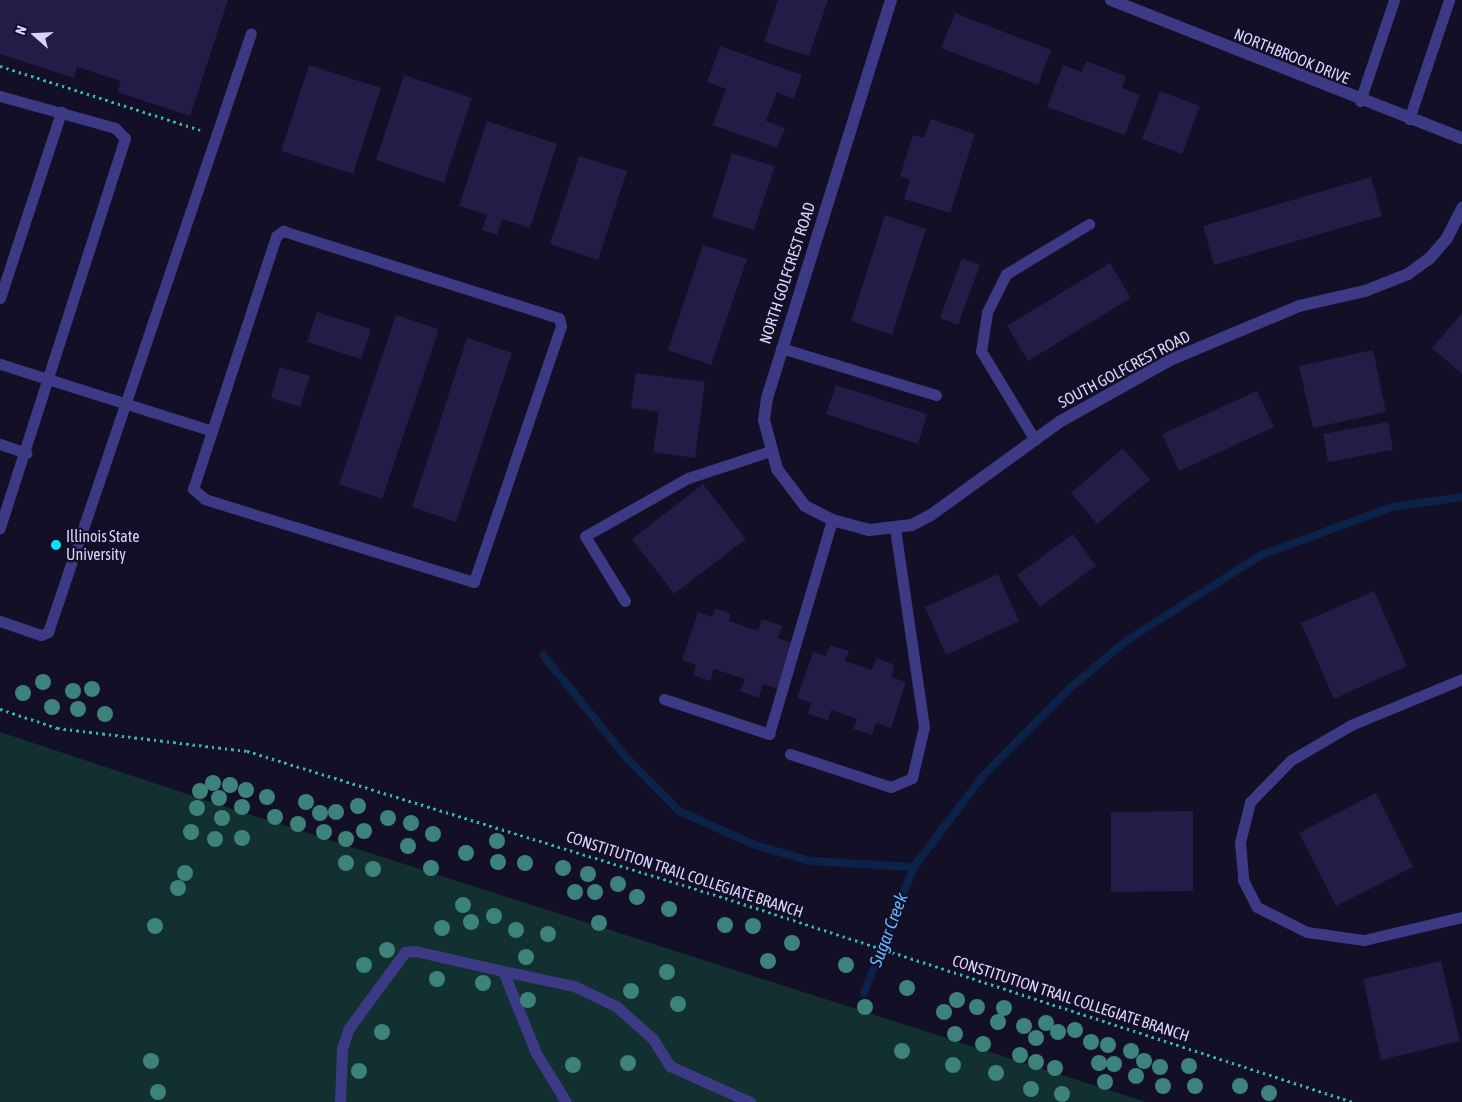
<!DOCTYPE html>
<style>
body{margin:0}
#map{position:relative;width:1462px;height:1102px;overflow:hidden;background:#130f26;font-family:"Asap Condensed",sans-serif}
div>[style]{position:absolute}
[style*='--x']{left:calc(var(--x)*1px);top:calc(var(--y)*1px);width:calc(var(--w)*1px);rotate:calc(var(--a)*1deg)}
.green>*{inset:0;background:#12302f}
.stream>*{height:8px;margin:-4px;padding:0 4px;transform-origin:4px;border-radius:4px;background:#0c2248}
.building>*{inset:0;background:#241b47}
.path>*{height:3px;margin-top:-1.5px;transform-origin:0;background:repeating-linear-gradient(90deg,#2fb8b0 0 2.5px,transparent 0 6.5px)}
.lane>*{height:11px;margin:-5.5px;padding:0 5.5px;transform-origin:5.5px;border-radius:5.5px;background:#3d3a85}
.street>*{height:12px;margin:-6px;padding:0 6px;transform-origin:6px;border-radius:6px;background:#3d3a85}
.trees>*{width:16px;height:16px;margin:-8px;border-radius:50%;background:#3d827b}
.dots>*{width:14px;height:14px;translate:-50% -50%;box-sizing:border-box;border:2px solid #130f26;border-radius:50%}
span{translate:-50% -50%;white-space:nowrap;text-align:center;line-height:1.15;-webkit-text-stroke:5px #130f26;paint-order:stroke}
.street-label{font-size:16px;color:#d9d4ff}
.poi-label{font-size:16px;color:#d9d4ff}
.left{translate:0 -50%;text-align:left}
.water-label{font-size:18px;color:#62b6ff;font-style:italic}
.north{position:absolute;left:10px;top:10px;width:50px;height:50px;-webkit-text-stroke:4px #130f26;paint-order:stroke;rotate:289deg;font-size:14px;font-weight:700;line-height:20px;text-align:center;color:#d9d4ff}
.north::after{content:'';display:block;margin:auto;width:18px;height:22px;background:#d9d4ff;clip-path:polygon(50% 0,100% 100%,50% 72%,0 100%)}
</style>
<div id="map">
<div class="green">
<div style="clip-path:polygon(0 732px,211px 802px,1146px 1102px,0 1102px)"></div>
</div>
<div class="stream">
<div style="--x:543;--y:655;--w:132;--a:50.9"></div>
<div style="--x:626;--y:757;--w:76;--a:45.5"></div>
<div style="--x:679;--y:811;--w:83;--a:24.1"></div>
<div style="--x:755;--y:845;--w:57;--a:16.2"></div>
<div style="--x:810;--y:861;--w:104;--a:3.3"></div>
<div style="--x:914;--y:867;--w:113;--a:-52.9"></div>
<div style="--x:982;--y:777;--w:122;--a:-45.3"></div>
<div style="--x:1068;--y:690;--w:76;--a:-40.2"></div>
<div style="--x:1126;--y:641;--w:160;--a:-32.5"></div>
<div style="--x:1261;--y:555;--w:140;--a:-20.1"></div>
<div style="--x:1392;--y:507;--w:71;--a:-8.1"></div>
<div style="--x:864;--y:993;--w:136;--a:-68.4"></div>
</div>
<div class="building">
<div style="clip-path:polygon(0 0,228px 0,190px 116px,117px 92px,121px 81px,77px 67px,74px 78px,0 54px)"></div>
<div style="clip-path:polygon(778px 0,828px 0,809px 56px,764px 42px)"></div>
<div style="clip-path:polygon(955px 13px,1051px 50px,1038px 85px,941px 48px)"></div>
<div style="clip-path:polygon(720px 46px,802px 75px,794px 99px,777px 92px,766px 121px,785px 128px,777px 148px,713px 125px,726px 89px,707px 82px)"></div>
<div style="clip-path:polygon(1086px 61px,1126px 76px,1122px 88px,1140px 95px,1125px 135px,1047px 107px,1063px 65px,1082px 72px)"></div>
<div style="clip-path:polygon(309px 65px,381px 88px,353px 174px,281px 151px)"></div>
<div style="clip-path:polygon(404px 75px,472px 98px,444px 183px,376px 160px)"></div>
<div style="clip-path:polygon(1160px 91px,1200px 106px,1182px 154px,1142px 139px)"></div>
<div style="clip-path:polygon(931px 119px,975px 134px,950px 213px,904px 199px,910px 180px,900px 176px,913px 135px,924px 138px)"></div>
<div style="clip-path:polygon(487px 121px,557px 144px,530px 228px,502px 219px,497px 235px,482px 230px,487px 215px,459px 206px)"></div>
<div style="clip-path:polygon(732px 153px,775px 166px,754px 230px,712px 217px)"></div>
<div style="clip-path:polygon(579px 156px,627px 171px,598px 260px,550px 244px)"></div>
<div style="clip-path:polygon(1371px 177px,1382px 216px,1214px 265px,1203px 226px)"></div>
<div style="clip-path:polygon(885px 215px,926px 229px,892px 335px,851px 321px)"></div>
<div style="clip-path:polygon(703px 245px,747px 259px,711px 365px,668px 350px)"></div>
<div style="clip-path:polygon(962px 258px,980px 265px,958px 325px,940px 318px)"></div>
<div style="clip-path:polygon(1110px 263px,1131px 298px,1028px 361px,1007px 326px)"></div>
<div style="clip-path:polygon(317px 312px,371px 329px,361px 359px,307px 342px)"></div>
<div style="clip-path:polygon(1462px 313px,1462px 374px,1432px 348px)"></div>
<div style="clip-path:polygon(396px 315px,439px 329px,382px 499px,339px 484px)"></div>
<div style="clip-path:polygon(467px 338px,512px 353px,456px 522px,412px 507px)"></div>
<div style="clip-path:polygon(1373px 350px,1386px 412px,1313px 428px,1299px 366px)"></div>
<div style="clip-path:polygon(280px 367px,310px 376px,300px 407px,271px 398px)"></div>
<div style="clip-path:polygon(636px 373px,705px 382px,695px 458px,653px 452px,659px 412px,631px 408px)"></div>
<div style="clip-path:polygon(836px 385px,927px 414px,918px 444px,826px 414px)"></div>
<div style="clip-path:polygon(1257px 391px,1274px 427px,1179px 471px,1162px 434px)"></div>
<div style="clip-path:polygon(1388px 422px,1393px 450px,1328px 462px,1323px 434px)"></div>
<div style="clip-path:polygon(1123px 448px,1150px 480px,1097px 524px,1071px 493px)"></div>
<div style="clip-path:polygon(703px 484px,746px 539px,674px 594px,632px 539px)"></div>
<div style="clip-path:polygon(1073px 534px,1096px 566px,1040px 607px,1017px 575px)"></div>
<div style="clip-path:polygon(998px 574px,1019px 621px,946px 655px,925px 607px)"></div>
<div style="clip-path:polygon(1374px 591px,1407px 666px,1334px 699px,1301px 623px)"></div>
<div style="clip-path:polygon(715px 608px,731px 614px,729px 621px,758px 631px,762px 619px,782px 626px,778px 638px,793px 643px,778px 689px,763px 684px,759px 698px,740px 691px,745px 679px,714px 669px,710px 681px,693px 675px,696px 665px,682px 660px,698px 612px,712px 617px)"></div>
<div style="clip-path:polygon(830px 645px,849px 651px,845px 661px,872px 670px,876px 658px,895px 665px,891px 677px,906px 682px,891px 728px,876px 723px,872px 735px,853px 729px,857px 719px,831px 710px,828px 720px,808px 714px,811px 703px,797px 698px,813px 652px,826px 656px)"></div>
<div style="clip-path:polygon(1376px 793px,1413px 867px,1336px 906px,1299px 833px)"></div>
<div style="clip-path:polygon(1193px 811px,1193px 891px,1111px 892px,1111px 812px)"></div>
<div style="clip-path:polygon(1441px 961px,1460px 1041px,1381px 1060px,1363px 979px)"></div>
</div>
<div class="path">
<div style="--x:0;--y:66;--w:210;--a:17.7"></div>
<div style="--x:0;--y:709;--w:60;--a:18.4"></div>
<div style="--x:57;--y:728;--w:191;--a:6.9"></div>
<div style="--x:247;--y:751;--w:500;--a:17.09"></div>
<div style="--x:725;--y:898;--w:660;--a:18"></div>
</div>
<div class="lane">
<div style="--x:0;--y:96;--w:119;--a:15.5"></div>
<div style="--x:115;--y:128;--w:14;--a:45"></div>
<div style="--x:125;--y:138;--w:410;--a:107.8"></div>
<div style="--x:1360;--y:101;--w:107;--a:-71.4"></div>
<div style="--x:1409;--y:119;--w:126;--a:-71.4"></div>
<div style="--x:283;--y:231;--w:289;--a:17.5"></div>
<div style="--x:559;--y:318;--w:8;--a:76"></div>
<div style="--x:561;--y:326;--w:270;--a:108.8"></div>
<div style="--x:474;--y:582;--w:282;--a:-162.9"></div>
<div style="--x:205;--y:499;--w:16;--a:-140"></div>
<div style="--x:193;--y:489;--w:266;--a:-71.8"></div>
<div style="--x:276;--y:236;--w:9;--a:-36"></div>
<div style="--x:0;--y:298;--w:196;--a:-71.8"></div>
<div style="--x:781;--y:348;--w:162;--a:16.9"></div>
<div style="--x:0;--y:364;--w:222;--a:17.5"></div>
<div style="--x:1035;--y:440;--w:104;--a:-121.2"></div>
<div style="--x:981;--y:351;--w:39;--a:-81"></div>
<div style="--x:987;--y:312;--w:42;--a:-63.4"></div>
<div style="--x:1006;--y:274;--w:97;--a:-31.1"></div>
<div style="--x:0;--y:444;--w:28;--a:19"></div>
<div style="--x:625;--y:601;--w:76;--a:-121.6"></div>
<div style="--x:585;--y:536;--w:118;--a:-29.4"></div>
<div style="--x:688;--y:478;--w:86;--a:-18.2"></div>
<div style="--x:0;--y:621;--w:43;--a:18.9"></div>
<div style="--x:41;--y:635;--w:8;--a:-23"></div>
<div style="--x:48;--y:632;--w:632;--a:-71.28"></div>
<div style="--x:1462;--y:679;--w:120;--a:157.5"></div>
<div style="--x:1351;--y:725;--w:69;--a:149.7"></div>
<div style="--x:1291;--y:760;--w:59;--a:134.3"></div>
<div style="--x:1250;--y:802;--w:41;--a:104"></div>
<div style="--x:1240;--y:842;--w:38;--a:85"></div>
<div style="--x:1243;--y:880;--w:30;--a:63"></div>
<div style="--x:1257;--y:907;--w:56;--a:26.6"></div>
<div style="--x:1307;--y:932;--w:58;--a:8"></div>
<div style="--x:1364;--y:940;--w:101;--a:-13.2"></div>
<div style="--x:664;--y:699;--w:111;--a:18.4"></div>
<div style="--x:769;--y:734;--w:223;--a:-73.6"></div>
<div style="--x:790;--y:754;--w:106;--a:18.1"></div>
<div style="--x:891;--y:787;--w:23;--a:-23"></div>
<div style="--x:912;--y:778;--w:52;--a:-76.8"></div>
<div style="--x:924;--y:727;--w:202;--a:-98.3"></div>
<div style="--x:503;--y:971;--w:73;--a:11.9"></div>
<div style="--x:574;--y:986;--w:47;--a:25.5"></div>
<div style="--x:616;--y:1006;--w:50;--a:41.7"></div>
<div style="--x:653;--y:1039;--w:32;--a:58"></div>
<div style="--x:670;--y:1066;--w:88;--a:24.2"></div>
<div style="--x:340;--y:1102;--w:54;--a:-87.9"></div>
<div style="--x:342;--y:1048;--w:21;--a:-71"></div>
<div style="--x:349;--y:1028;--w:94;--a:-53.6"></div>
<div style="--x:405;--y:952;--w:10;--a:-6"></div>
<div style="--x:415;--y:951;--w:90;--a:12.8"></div>
<div style="--x:503;--y:971;--w:88;--a:68.1"></div>
<div style="--x:536;--y:1053;--w:57;--a:58.5"></div>
</div>
<div class="street">
<div style="--x:891;--y:0;--w:417;--a:107.3"></div>
<div style="--x:767;--y:398;--w:22;--a:98"></div>
<div style="--x:764;--y:420;--w:51;--a:75.1"></div>
<div style="--x:777;--y:469;--w:46;--a:52.9"></div>
<div style="--x:805;--y:506;--w:30;--a:27"></div>
<div style="--x:832;--y:520;--w:39;--a:15"></div>
<div style="--x:870;--y:530;--w:42;--a:-6.8"></div>
<div style="--x:912;--y:525;--w:21;--a:-28"></div>
<div style="--x:931;--y:515;--w:160;--a:-35.9"></div>
<div style="--x:1061;--y:421;--w:125;--a:-29.2"></div>
<div style="--x:1170;--y:360;--w:140;--a:-22.7"></div>
<div style="--x:1299;--y:306;--w:68;--a:-12.8"></div>
<div style="--x:1365;--y:291;--w:46;--a:-21.6"></div>
<div style="--x:1408;--y:274;--w:26;--a:-36"></div>
<div style="--x:1429;--y:259;--w:28;--a:-49"></div>
<div style="--x:1447;--y:238;--w:34;--a:-63"></div>
<div style="--x:1111;--y:0;--w:377;--a:21.5"></div>
</div>
<div class="trees">
<div style="left:43px;top:682px"></div>
<div style="left:92px;top:689px"></div>
<div style="left:73px;top:691px"></div>
<div style="left:23px;top:693px"></div>
<div style="left:52px;top:707px"></div>
<div style="left:78px;top:709px"></div>
<div style="left:105px;top:714px"></div>
<div style="left:213px;top:783px"></div>
<div style="left:230px;top:785px"></div>
<div style="left:246px;top:790px"></div>
<div style="left:200px;top:791px"></div>
<div style="left:267px;top:797px"></div>
<div style="left:219px;top:798px"></div>
<div style="left:306px;top:802px"></div>
<div style="left:358px;top:806px"></div>
<div style="left:242px;top:807px"></div>
<div style="left:197px;top:808px"></div>
<div style="left:336px;top:812px"></div>
<div style="left:320px;top:813px"></div>
<div style="left:275px;top:817px"></div>
<div style="left:222px;top:818px"></div>
<div style="left:388px;top:818px"></div>
<div style="left:411px;top:823px"></div>
<div style="left:298px;top:824px"></div>
<div style="left:364px;top:831px"></div>
<div style="left:191px;top:832px"></div>
<div style="left:324px;top:832px"></div>
<div style="left:433px;top:834px"></div>
<div style="left:242px;top:838px"></div>
<div style="left:215px;top:839px"></div>
<div style="left:346px;top:839px"></div>
<div style="left:497px;top:841px"></div>
<div style="left:408px;top:846px"></div>
<div style="left:466px;top:853px"></div>
<div style="left:498px;top:862px"></div>
<div style="left:346px;top:863px"></div>
<div style="left:525px;top:863px"></div>
<div style="left:431px;top:868px"></div>
<div style="left:563px;top:868px"></div>
<div style="left:373px;top:869px"></div>
<div style="left:185px;top:873px"></div>
<div style="left:588px;top:874px"></div>
<div style="left:618px;top:884px"></div>
<div style="left:178px;top:888px"></div>
<div style="left:575px;top:892px"></div>
<div style="left:595px;top:892px"></div>
<div style="left:637px;top:897px"></div>
<div style="left:463px;top:905px"></div>
<div style="left:669px;top:909px"></div>
<div style="left:494px;top:916px"></div>
<div style="left:471px;top:922px"></div>
<div style="left:599px;top:923px"></div>
<div style="left:725px;top:925px"></div>
<div style="left:155px;top:926px"></div>
<div style="left:753px;top:926px"></div>
<div style="left:442px;top:928px"></div>
<div style="left:516px;top:930px"></div>
<div style="left:548px;top:934px"></div>
<div style="left:792px;top:943px"></div>
<div style="left:387px;top:950px"></div>
<div style="left:526px;top:957px"></div>
<div style="left:768px;top:961px"></div>
<div style="left:364px;top:965px"></div>
<div style="left:846px;top:965px"></div>
<div style="left:667px;top:972px"></div>
<div style="left:437px;top:979px"></div>
<div style="left:483px;top:983px"></div>
<div style="left:907px;top:988px"></div>
<div style="left:631px;top:991px"></div>
<div style="left:528px;top:1000px"></div>
<div style="left:957px;top:1000px"></div>
<div style="left:678px;top:1004px"></div>
<div style="left:865px;top:1007px"></div>
<div style="left:977px;top:1007px"></div>
<div style="left:1004px;top:1008px"></div>
<div style="left:944px;top:1012px"></div>
<div style="left:998px;top:1022px"></div>
<div style="left:1046px;top:1023px"></div>
<div style="left:1024px;top:1026px"></div>
<div style="left:1075px;top:1030px"></div>
<div style="left:382px;top:1032px"></div>
<div style="left:1058px;top:1032px"></div>
<div style="left:955px;top:1034px"></div>
<div style="left:1036px;top:1038px"></div>
<div style="left:1091px;top:1042px"></div>
<div style="left:983px;top:1044px"></div>
<div style="left:1108px;top:1045px"></div>
<div style="left:902px;top:1051px"></div>
<div style="left:1131px;top:1051px"></div>
<div style="left:1020px;top:1055px"></div>
<div style="left:151px;top:1061px"></div>
<div style="left:1144px;top:1061px"></div>
<div style="left:1036px;top:1062px"></div>
<div style="left:628px;top:1063px"></div>
<div style="left:1099px;top:1063px"></div>
<div style="left:1114px;top:1064px"></div>
<div style="left:573px;top:1065px"></div>
<div style="left:953px;top:1065px"></div>
<div style="left:1189px;top:1066px"></div>
<div style="left:1160px;top:1067px"></div>
<div style="left:1055px;top:1068px"></div>
<div style="left:359px;top:1071px"></div>
<div style="left:996px;top:1073px"></div>
<div style="left:1136px;top:1076px"></div>
<div style="left:1105px;top:1082px"></div>
<div style="left:1163px;top:1086px"></div>
<div style="left:1195px;top:1086px"></div>
<div style="left:1240px;top:1086px"></div>
<div style="left:1031px;top:1089px"></div>
<div style="left:158px;top:1092px"></div>
<div style="left:1269px;top:1093px"></div>
<div style="left:1062px;top:1094px"></div>
</div>
<div class="dots">
<div style="left:56px;top:545px;background:#00e5ff"></div>
</div>
<div class="street-label">
<span style="left:1292px;top:56px;rotate:22deg">NORTHBROOK DRIVE</span>
<span style="left:787px;top:273px;rotate:-72deg">NORTH GOLFCREST ROAD</span>
<span style="left:1124px;top:369px;rotate:-28deg">SOUTH GOLFCREST ROAD</span>
<span style="left:685px;top:874px;rotate:18deg">CONSTITUTION TRAIL COLLEGIATE BRANCH</span>
<span style="left:1071px;top:998px;rotate:18deg">CONSTITUTION TRAIL COLLEGIATE BRANCH</span>
</div>
<div class="poi-label">
<span class="left" style="left:66px;top:545px">Illinois State<br>University</span>
</div>
<div class="water-label">
<span style="left:889px;top:930px;rotate:-69deg">Sugar Creek</span>
</div>
<div class="north">N</div>
</div>
